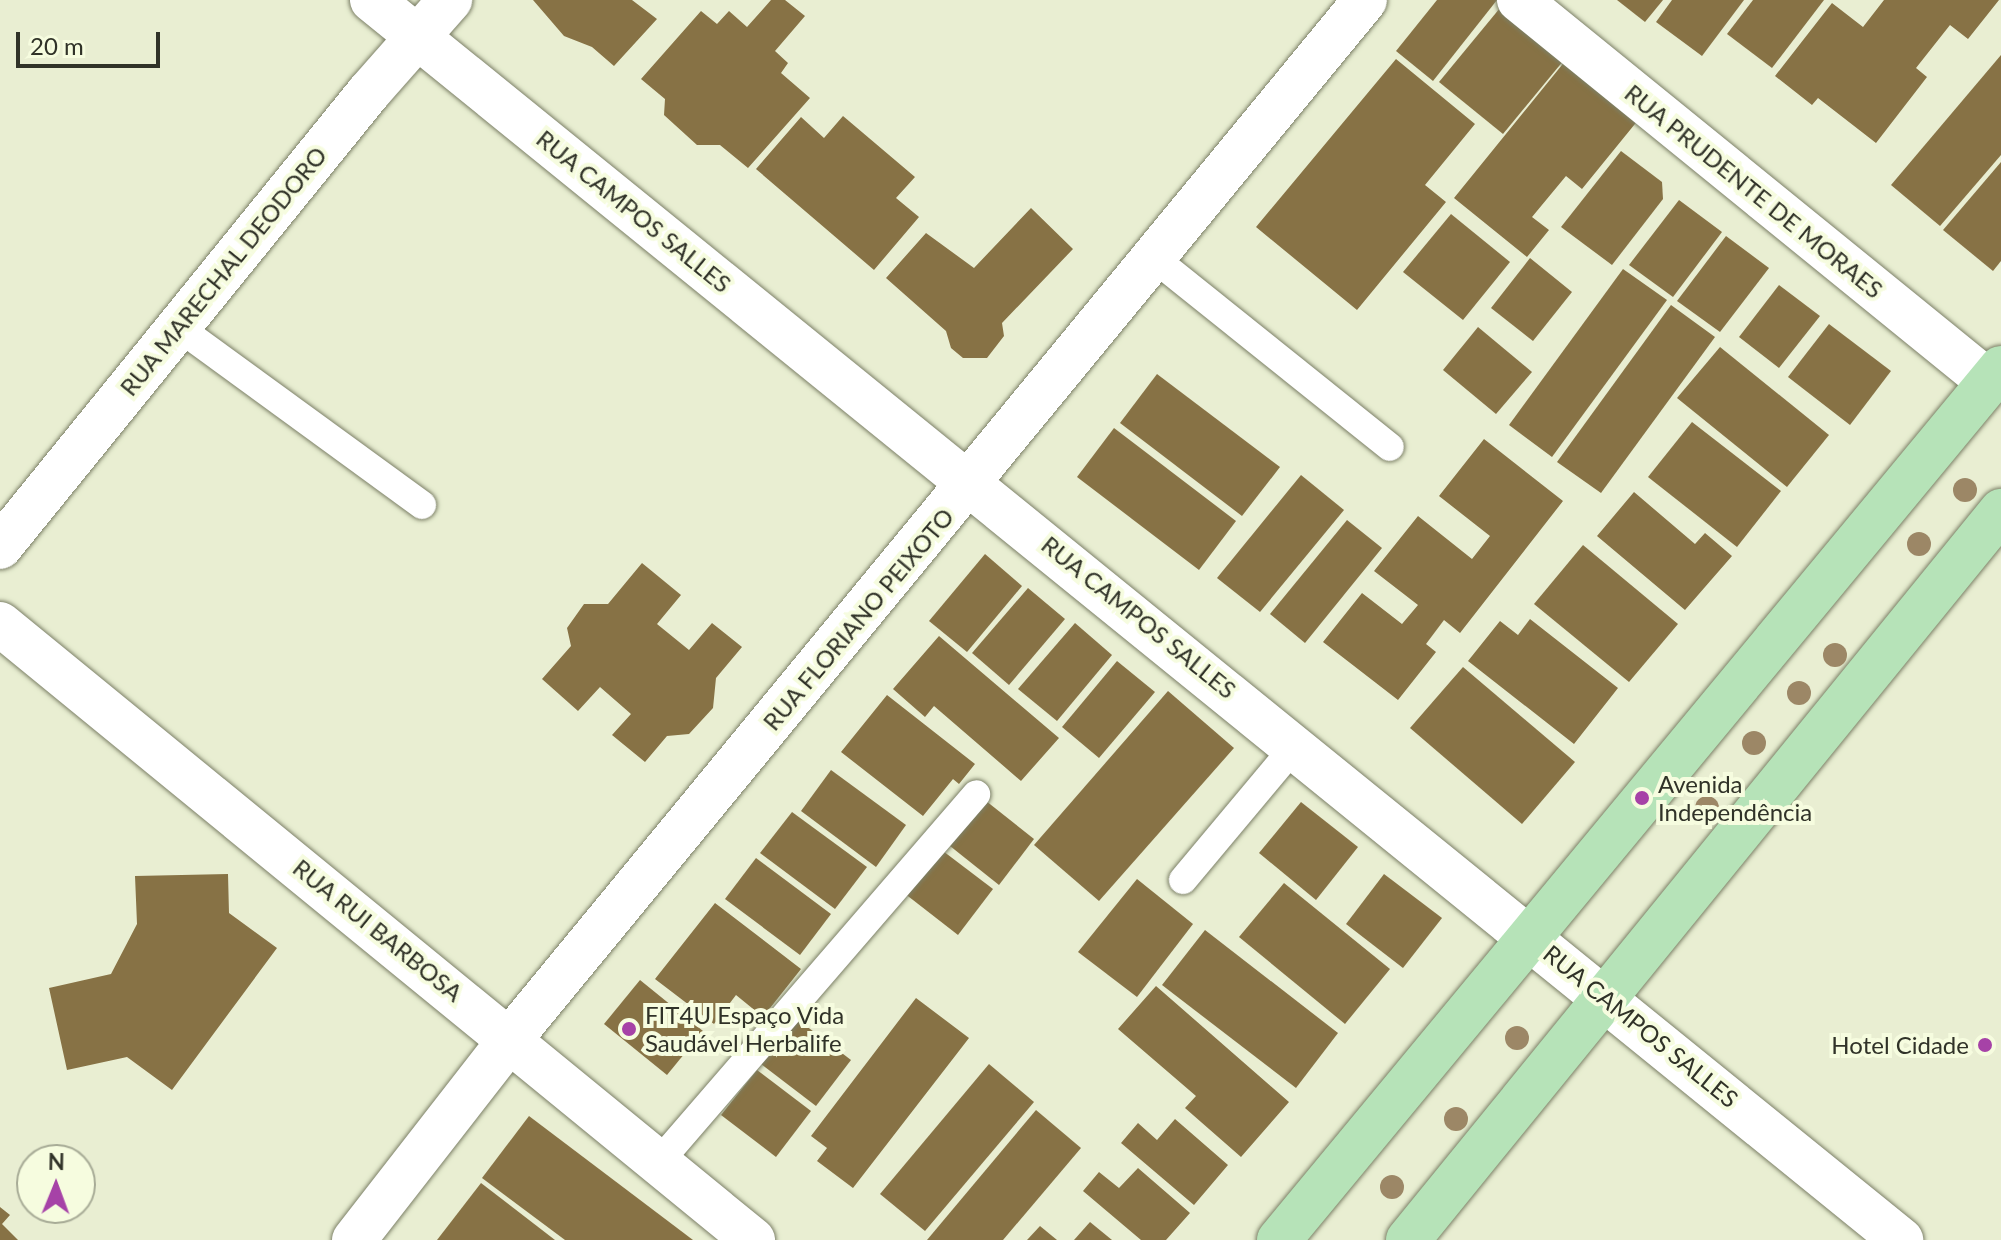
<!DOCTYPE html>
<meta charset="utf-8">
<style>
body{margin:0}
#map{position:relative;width:2001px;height:1240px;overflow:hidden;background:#e9eed2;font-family:Lato,sans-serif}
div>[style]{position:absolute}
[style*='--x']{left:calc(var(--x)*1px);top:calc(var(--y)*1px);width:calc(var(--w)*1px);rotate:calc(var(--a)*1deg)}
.building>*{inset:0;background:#877245}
.roads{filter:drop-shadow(0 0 2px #7c8067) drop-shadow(0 0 2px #7c8067)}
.lane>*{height:28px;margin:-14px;padding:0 14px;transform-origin:14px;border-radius:14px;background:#fff}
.street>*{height:44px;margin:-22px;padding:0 22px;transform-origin:22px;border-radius:22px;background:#fff}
.primary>*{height:44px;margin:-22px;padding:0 22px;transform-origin:22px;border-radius:22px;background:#b6e3b8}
.trees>*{width:24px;height:24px;margin:-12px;border-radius:50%;background:#9c8766}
.dots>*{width:22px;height:22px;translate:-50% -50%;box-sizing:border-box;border:4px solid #f6fcdf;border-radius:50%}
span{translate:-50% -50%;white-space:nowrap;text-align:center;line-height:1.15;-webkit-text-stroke:8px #f6fcdf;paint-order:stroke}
.street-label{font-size:24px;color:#303228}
.poi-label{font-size:24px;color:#303228}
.left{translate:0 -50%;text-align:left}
.right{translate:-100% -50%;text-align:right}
.north{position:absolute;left:16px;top:1144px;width:80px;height:80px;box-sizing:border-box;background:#f6fcdf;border:2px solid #a7ab96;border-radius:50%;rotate:1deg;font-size:22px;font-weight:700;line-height:32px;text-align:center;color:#303228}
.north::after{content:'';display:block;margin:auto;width:28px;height:36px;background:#a642a7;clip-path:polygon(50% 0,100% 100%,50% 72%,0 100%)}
.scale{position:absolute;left:16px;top:32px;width:144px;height:36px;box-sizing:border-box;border:4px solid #303228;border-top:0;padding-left:10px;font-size:24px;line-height:28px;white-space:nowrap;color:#303228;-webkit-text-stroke:6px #f6fcdf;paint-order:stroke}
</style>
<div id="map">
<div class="building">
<div style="clip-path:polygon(533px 0,632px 0,657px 19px,614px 66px,592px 47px,564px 36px)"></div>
<div style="clip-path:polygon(771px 0,785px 0,805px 16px,775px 51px,788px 63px,781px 73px,810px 98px,748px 168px,720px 145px,697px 145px,664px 115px,665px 99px,641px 79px,701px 11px,717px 24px,729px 11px,747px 27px)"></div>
<div style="clip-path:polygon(1437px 0,1497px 0,1433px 81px,1396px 51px)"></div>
<div style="clip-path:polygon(1617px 0,1663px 0,1645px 22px)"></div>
<div style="clip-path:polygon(1672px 0,1744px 0,1702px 56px,1656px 22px)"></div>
<div style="clip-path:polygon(1753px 0,1824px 0,1772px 68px,1727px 34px)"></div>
<div style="clip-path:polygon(1884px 0,1999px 0,1968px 39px,1950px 25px,1916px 68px,1927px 77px,1876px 143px,1818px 98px,1812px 105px,1775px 76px,1832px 3px,1863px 27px)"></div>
<div style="clip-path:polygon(1500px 8px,1564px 60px,1503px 134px,1439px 82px)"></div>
<div style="clip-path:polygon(2001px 55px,2001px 155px,1940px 226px,1891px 185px)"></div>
<div style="clip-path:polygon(1396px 59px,1475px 124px,1425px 185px,1446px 202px,1357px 310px,1256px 227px)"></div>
<div style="clip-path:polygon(1566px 60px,1639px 119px,1582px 189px,1566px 176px,1532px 217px,1549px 230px,1527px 257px,1454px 198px)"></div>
<div style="clip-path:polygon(843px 116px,915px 177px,896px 198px,919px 217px,874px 270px,756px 169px,801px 117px,824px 138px)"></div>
<div style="clip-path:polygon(1621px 151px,1662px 182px,1663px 199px,1612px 265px,1561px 227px)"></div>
<div style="clip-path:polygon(2001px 162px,2001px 261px,1993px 271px,1943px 230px)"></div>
<div style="clip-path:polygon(1679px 200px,1722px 232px,1673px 297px,1629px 265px)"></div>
<div style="clip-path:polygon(1031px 208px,1073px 249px,1002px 323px,1004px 336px,987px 358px,963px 358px,951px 348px,946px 331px,886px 278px,926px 233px,974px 268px)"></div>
<div style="clip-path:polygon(1451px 214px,1510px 262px,1463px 320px,1403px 272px)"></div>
<div style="clip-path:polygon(1726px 236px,1769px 268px,1720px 332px,1677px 301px)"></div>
<div style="clip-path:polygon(1530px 258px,1572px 292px,1533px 341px,1491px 308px)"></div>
<div style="clip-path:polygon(1623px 269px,1667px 300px,1552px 457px,1509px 425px)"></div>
<div style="clip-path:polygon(1779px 285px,1820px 316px,1779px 368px,1739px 337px)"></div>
<div style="clip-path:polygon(1671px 305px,1715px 337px,1601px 493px,1557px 462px)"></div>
<div style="clip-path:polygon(1829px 324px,1891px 371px,1850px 425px,1788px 377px)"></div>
<div style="clip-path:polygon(1478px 327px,1532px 372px,1496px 414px,1443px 370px)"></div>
<div style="clip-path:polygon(1720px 347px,1829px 435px,1787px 487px,1677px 398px)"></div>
<div style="clip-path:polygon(1157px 374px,1280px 467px,1242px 516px,1120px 423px)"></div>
<div style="clip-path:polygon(1692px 422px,1781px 491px,1737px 547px,1648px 477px)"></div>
<div style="clip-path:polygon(1114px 428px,1236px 521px,1199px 570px,1077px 477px)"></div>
<div style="clip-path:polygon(1484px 439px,1563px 501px,1460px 633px,1444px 620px,1426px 644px,1436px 652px,1398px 700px,1323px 642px,1362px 593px,1402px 624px,1418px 605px,1374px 571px,1418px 516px,1472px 559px,1490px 536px,1439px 496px)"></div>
<div style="clip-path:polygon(1301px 475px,1344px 510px,1260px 612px,1217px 578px)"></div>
<div style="clip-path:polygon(1634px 492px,1695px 544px,1705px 533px,1732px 556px,1685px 610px,1597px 536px)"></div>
<div style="clip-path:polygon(1347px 520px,1382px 548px,1305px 643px,1270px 614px)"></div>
<div style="clip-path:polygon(1583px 545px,1678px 624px,1629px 682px,1534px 604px)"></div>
<div style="clip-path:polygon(985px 554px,1022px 586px,967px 652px,929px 621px)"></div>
<div style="clip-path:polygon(642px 563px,681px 595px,657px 624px,689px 650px,712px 623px,742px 647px,716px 678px,713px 708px,689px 734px,667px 736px,645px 762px,612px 735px,631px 714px,600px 687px,578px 711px,542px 679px,571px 646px,567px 628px,584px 604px,608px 604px)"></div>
<div style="clip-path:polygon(1028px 588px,1065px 619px,1009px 685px,972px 653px)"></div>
<div style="clip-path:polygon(1530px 619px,1618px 688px,1574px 744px,1468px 661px,1500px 621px,1518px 635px)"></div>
<div style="clip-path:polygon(1075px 623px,1112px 655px,1057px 721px,1018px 689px)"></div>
<div style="clip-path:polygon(939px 636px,1059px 738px,1021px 781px,934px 706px,925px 717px,893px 689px)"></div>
<div style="clip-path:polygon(1117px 661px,1155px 692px,1099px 758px,1062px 727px)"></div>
<div style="clip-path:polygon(1463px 667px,1575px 762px,1522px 824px,1410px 728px)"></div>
<div style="clip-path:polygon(1168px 691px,1234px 748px,1099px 901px,1034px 845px)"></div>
<div style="clip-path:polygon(887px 695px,975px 764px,959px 784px,953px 779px,923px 816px,841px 752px)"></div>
<div style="clip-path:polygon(831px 770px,906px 825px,876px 867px,801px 811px)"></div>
<div style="clip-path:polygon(981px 797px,1034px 839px,999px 885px,945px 842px)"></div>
<div style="clip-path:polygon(1301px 802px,1358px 847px,1316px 900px,1259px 853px)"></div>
<div style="clip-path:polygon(792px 812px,867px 867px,835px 909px,760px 853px)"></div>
<div style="clip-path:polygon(939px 848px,993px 889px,958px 935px,904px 893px)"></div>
<div style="clip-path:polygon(756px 858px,831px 914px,800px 955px,725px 899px)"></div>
<div style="clip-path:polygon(228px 874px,229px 913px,277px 948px,172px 1090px,127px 1057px,67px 1070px,49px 988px,111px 974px,137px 924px,135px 876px)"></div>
<div style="clip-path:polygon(1384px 874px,1442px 918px,1403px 968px,1346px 924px)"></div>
<div style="clip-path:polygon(1137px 879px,1193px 924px,1137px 997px,1078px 952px)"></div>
<div style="clip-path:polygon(1284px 883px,1390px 969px,1345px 1024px,1239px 937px)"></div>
<div style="clip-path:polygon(715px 903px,801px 969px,763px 1017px,736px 995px,714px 1024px,655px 979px)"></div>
<div style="clip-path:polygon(1205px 930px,1338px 1033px,1296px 1088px,1162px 985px)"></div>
<div style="clip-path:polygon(640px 980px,703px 1031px,667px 1075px,604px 1024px)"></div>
<div style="clip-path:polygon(1156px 986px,1289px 1102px,1241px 1157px,1185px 1108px,1196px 1096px,1118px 1029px)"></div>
<div style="clip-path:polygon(916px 998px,969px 1038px,853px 1188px,817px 1161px,827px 1148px,811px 1136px)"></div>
<div style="clip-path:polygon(797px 1019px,851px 1060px,816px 1106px,761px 1064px)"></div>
<div style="clip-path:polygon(989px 1064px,1034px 1102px,925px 1231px,880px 1194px)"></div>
<div style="clip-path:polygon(757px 1070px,811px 1111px,776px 1157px,721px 1115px)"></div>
<div style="clip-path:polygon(1036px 1110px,1081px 1148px,1003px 1240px,927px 1240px)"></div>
<div style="clip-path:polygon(529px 1116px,693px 1240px,565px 1240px,482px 1178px)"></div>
<div style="clip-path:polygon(1175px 1119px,1228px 1165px,1194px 1205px,1121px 1143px,1138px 1123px,1157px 1140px)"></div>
<div style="clip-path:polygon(1138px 1168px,1190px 1213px,1166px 1240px,1141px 1240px,1083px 1191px,1099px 1172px,1119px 1188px)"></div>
<div style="clip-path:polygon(481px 1183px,555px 1240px,437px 1240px)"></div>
<div style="clip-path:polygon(0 1207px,10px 1215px,2px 1224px,18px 1240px,0 1240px)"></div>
<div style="clip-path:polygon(1090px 1222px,1112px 1240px,1074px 1240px)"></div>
<div style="clip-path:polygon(1040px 1226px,1057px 1240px,1027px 1240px)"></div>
</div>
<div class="roads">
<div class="lane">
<div style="--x:1154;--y:258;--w:302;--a:38.7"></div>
<div style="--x:178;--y:327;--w:302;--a:36.1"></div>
<div style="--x:1183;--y:880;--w:176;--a:-50.1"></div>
<div style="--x:658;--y:1163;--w:487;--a:-49.2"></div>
</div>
<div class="street">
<div style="--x:372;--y:0;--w:1969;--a:39.04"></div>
<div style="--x:1519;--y:0;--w:606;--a:39.1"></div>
<div style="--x:0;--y:547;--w:586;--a:-50.96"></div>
<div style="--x:369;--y:92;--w:123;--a:-48.6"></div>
<div style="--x:0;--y:624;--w:973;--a:39.29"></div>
<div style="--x:354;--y:1240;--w:256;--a:-52.1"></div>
<div style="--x:511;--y:1038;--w:1344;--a:-50.55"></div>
</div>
<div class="primary">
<div style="--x:1279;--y:1240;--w:1132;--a:-50.38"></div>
<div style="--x:1408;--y:1240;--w:940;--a:-50.87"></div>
</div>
</div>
<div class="trees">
<div style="left:1965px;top:490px"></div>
<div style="left:1919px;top:544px"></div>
<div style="left:1835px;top:655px"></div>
<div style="left:1799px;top:693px"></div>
<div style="left:1754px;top:743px"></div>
<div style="left:1707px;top:808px"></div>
<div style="left:1517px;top:1038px"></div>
<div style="left:1456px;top:1119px"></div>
<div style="left:1392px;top:1187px"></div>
</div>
<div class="dots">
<div style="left:1642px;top:798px;background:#a642a7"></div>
<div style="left:629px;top:1029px;background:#a642a7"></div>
<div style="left:1985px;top:1045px;background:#a642a7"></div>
</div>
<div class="street-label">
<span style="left:1754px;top:191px;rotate:39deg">RUA PRUDENTE DE MORAES</span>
<span style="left:634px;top:211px;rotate:39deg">RUA CAMPOS SALLES</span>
<span style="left:223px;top:271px;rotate:-51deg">RUA MARECHAL DEODORO</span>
<span style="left:1139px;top:617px;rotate:39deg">RUA CAMPOS SALLES</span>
<span style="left:858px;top:619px;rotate:-50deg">RUA FLORIANO PEIXOTO</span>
<span style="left:378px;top:930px;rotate:39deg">RUA RUI BARBOSA</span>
<span style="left:1641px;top:1026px;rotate:39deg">RUA CAMPOS SALLES</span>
</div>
<div class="poi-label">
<span class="left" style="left:1658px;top:798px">Avenida<br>Independência</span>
<span class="left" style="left:645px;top:1029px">FIT4U Espaço Vida<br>Saudável Herbalife</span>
<span class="right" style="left:1969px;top:1045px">Hotel Cidade</span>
</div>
<div class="north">N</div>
<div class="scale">20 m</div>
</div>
